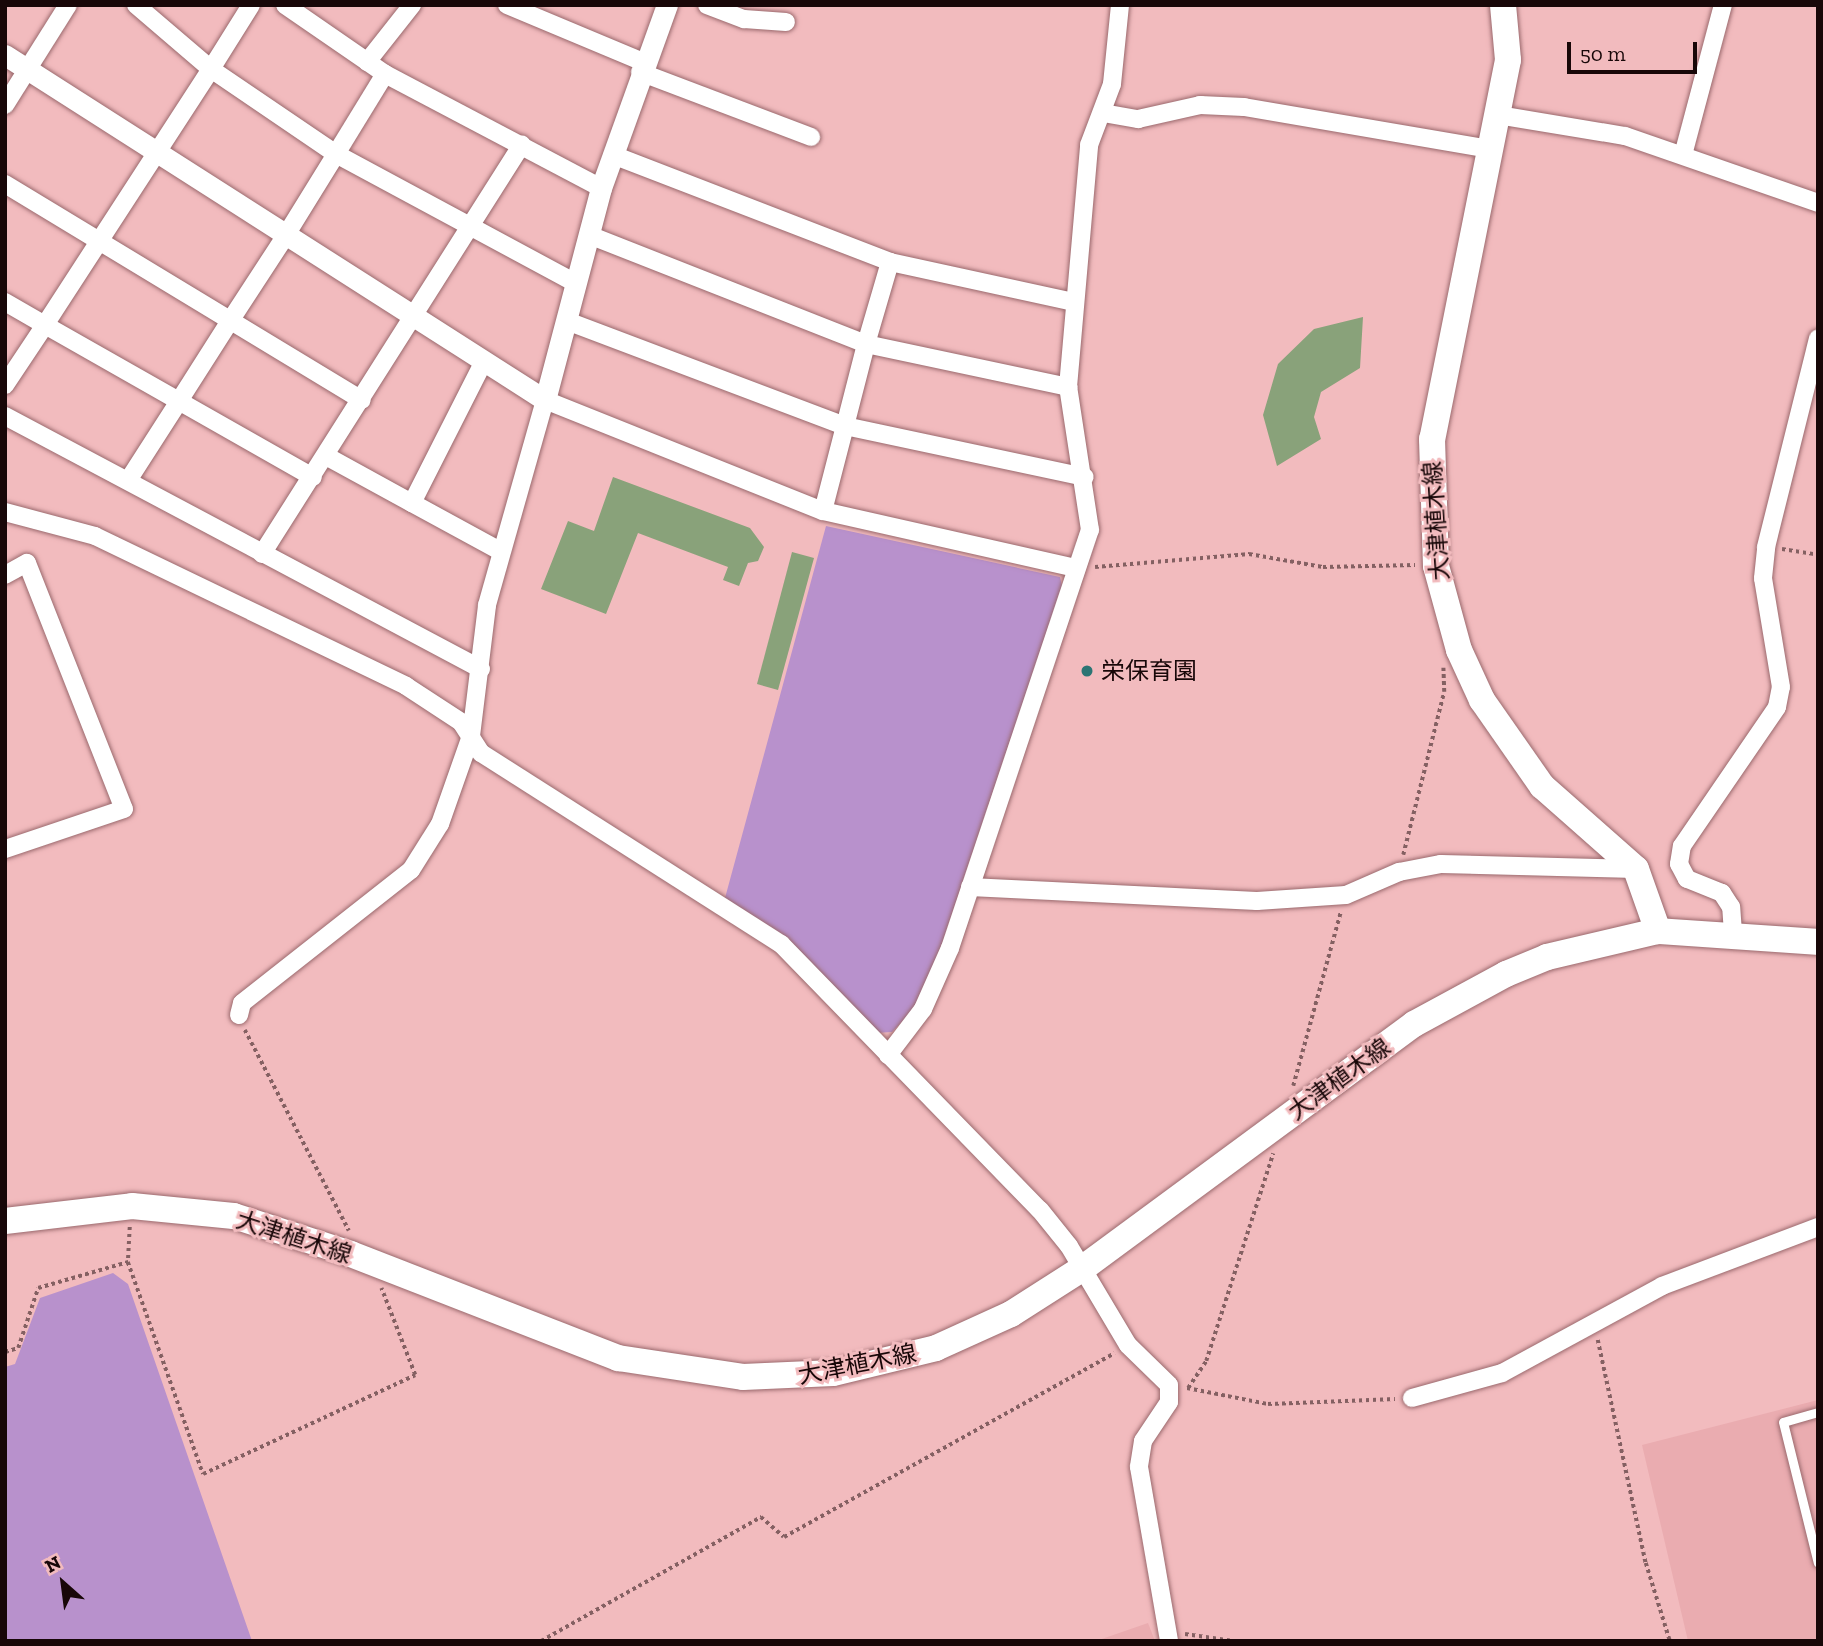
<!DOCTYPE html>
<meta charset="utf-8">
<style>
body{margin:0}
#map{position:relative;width:1823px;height:1646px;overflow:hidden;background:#f2bbbe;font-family:"Zilla Slab","Noto Sans JP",serif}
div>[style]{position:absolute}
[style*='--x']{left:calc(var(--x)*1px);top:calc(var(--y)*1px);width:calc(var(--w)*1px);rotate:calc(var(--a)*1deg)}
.built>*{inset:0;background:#eaacb0}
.green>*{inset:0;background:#b891cc}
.building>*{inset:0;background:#89a27a}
.path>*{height:3.5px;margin-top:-1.75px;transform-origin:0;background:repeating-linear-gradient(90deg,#846062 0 3.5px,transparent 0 7px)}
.roads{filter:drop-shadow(0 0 2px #9a696d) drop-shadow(0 0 2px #9a696d)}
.service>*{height:9px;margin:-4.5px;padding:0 4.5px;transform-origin:4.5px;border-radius:4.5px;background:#fff}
.minor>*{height:18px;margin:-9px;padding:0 9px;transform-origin:9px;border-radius:9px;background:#fff}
.tertiary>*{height:21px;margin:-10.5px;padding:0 10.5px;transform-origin:10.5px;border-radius:10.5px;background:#fff}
.primary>*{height:26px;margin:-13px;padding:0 13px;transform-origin:13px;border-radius:13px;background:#fff}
.dots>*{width:19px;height:19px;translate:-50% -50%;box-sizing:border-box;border:4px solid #f2bbbe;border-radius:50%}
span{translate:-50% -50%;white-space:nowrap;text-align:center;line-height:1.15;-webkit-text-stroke:6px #f2bbbe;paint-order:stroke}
.street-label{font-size:24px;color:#180708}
.poi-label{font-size:24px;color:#180708}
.left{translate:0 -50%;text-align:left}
.frame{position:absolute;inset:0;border:7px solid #180708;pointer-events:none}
.north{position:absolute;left:28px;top:1548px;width:70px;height:70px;-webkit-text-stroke:5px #f2bbbe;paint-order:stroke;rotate:332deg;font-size:19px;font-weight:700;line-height:28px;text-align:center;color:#180708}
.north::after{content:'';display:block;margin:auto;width:24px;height:32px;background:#180708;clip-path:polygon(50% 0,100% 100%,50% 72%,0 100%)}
.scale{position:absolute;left:1567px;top:42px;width:130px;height:32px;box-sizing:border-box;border:4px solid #180708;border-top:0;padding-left:9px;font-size:21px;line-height:24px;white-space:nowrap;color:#180708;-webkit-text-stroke:5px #f2bbbe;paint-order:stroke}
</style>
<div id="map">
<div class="built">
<div style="clip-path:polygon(1818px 1400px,1818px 1641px,1688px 1641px,1642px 1445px)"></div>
<div style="clip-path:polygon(1148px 1623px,1155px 1641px,1096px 1641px)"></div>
</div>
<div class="green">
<div style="clip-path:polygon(826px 526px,1060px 577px,1062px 586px,941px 947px,917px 1006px,892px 1032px,875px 1033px,787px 939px,725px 898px)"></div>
<div style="clip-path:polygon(113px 1273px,128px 1284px,252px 1641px,5px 1641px,5px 1367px,15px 1364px,40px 1298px)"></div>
</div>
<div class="building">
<div style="clip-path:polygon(1363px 317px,1360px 368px,1321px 392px,1314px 417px,1321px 439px,1277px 466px,1263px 415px,1278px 364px,1314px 329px)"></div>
<div style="clip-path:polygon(613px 477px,750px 528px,764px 547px,758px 561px,748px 563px,739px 586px,723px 580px,728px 567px,638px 533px,606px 614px,541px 589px,568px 521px,594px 531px)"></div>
<div style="clip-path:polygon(792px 552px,814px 558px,778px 690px,757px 684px)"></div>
</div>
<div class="path">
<div style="--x:1782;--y:549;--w:36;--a:9"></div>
<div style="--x:1095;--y:567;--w:155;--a:-4.8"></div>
<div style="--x:1249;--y:554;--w:75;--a:10"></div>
<div style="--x:1323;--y:567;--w:92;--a:-1.2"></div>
<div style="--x:1403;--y:855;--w:168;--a:-75.9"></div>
<div style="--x:1444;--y:692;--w:24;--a:-92"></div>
<div style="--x:245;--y:1030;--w:226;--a:62.6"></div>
<div style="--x:1293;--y:1086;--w:181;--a:-74.7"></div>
<div style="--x:130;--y:1227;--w:35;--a:93"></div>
<div style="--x:128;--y:1262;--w:225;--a:70.5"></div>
<div style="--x:203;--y:1474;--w:234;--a:-25"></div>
<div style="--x:415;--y:1375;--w:93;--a:-111.3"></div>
<div style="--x:1598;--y:1340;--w:228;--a:77.9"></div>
<div style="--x:1646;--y:1563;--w:82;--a:72.9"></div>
<div style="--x:5;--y:1352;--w:14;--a:-17"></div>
<div style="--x:18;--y:1348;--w:63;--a:-71.6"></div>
<div style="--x:38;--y:1288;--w:94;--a:-16.1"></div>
<div style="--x:1187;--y:1388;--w:83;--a:11.2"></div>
<div style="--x:1268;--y:1404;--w:127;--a:-2.3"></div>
<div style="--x:1188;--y:1388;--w:32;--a:-56"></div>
<div style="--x:1206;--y:1361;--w:218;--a:-72.1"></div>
<div style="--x:1185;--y:1634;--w:49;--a:8.1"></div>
<div style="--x:541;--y:1641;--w:253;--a:-29.4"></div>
<div style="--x:761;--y:1517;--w:30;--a:41"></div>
<div style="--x:784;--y:1537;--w:378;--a:-29.1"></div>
</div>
<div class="roads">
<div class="service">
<div style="--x:1818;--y:1412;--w:36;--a:164"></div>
<div style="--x:1783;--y:1422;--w:145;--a:76.1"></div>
</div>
<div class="minor">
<div style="--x:136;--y:5;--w:99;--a:40.5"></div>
<div style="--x:211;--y:69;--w:75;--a:-58"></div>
<div style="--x:285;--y:5;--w:121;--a:34.6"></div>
<div style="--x:385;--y:74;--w:244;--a:27.8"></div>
<div style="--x:507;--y:5;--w:147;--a:22.7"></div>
<div style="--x:707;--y:5;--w:40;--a:21"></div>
<div style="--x:744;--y:19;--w:42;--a:4.1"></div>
<div style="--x:367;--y:62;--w:73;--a:-51.7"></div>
<div style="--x:640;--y:72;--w:183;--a:20.8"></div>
<div style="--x:385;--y:74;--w:94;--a:121.5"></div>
<div style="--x:336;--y:154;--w:272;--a:28.3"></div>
<div style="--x:5;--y:105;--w:118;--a:-57.8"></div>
<div style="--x:1103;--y:113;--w:36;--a:10"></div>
<div style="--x:1138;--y:119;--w:64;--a:-12.7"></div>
<div style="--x:1200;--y:105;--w:44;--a:2.6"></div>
<div style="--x:1244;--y:107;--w:250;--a:9.7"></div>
<div style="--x:1498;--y:115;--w:129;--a:9.4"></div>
<div style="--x:1625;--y:136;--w:204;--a:19.1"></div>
<div style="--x:613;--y:155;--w:297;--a:21.1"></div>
<div style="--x:890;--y:262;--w:188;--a:12.3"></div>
<div style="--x:1683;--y:155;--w:155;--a:-75.1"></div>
<div style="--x:5;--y:184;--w:417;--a:31.2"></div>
<div style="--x:890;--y:262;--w:85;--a:106.3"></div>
<div style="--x:866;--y:344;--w:207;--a:12"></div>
<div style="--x:5;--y:302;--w:46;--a:29.9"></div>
<div style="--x:45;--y:325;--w:72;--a:123.7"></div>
<div style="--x:567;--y:321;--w:297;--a:20.7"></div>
<div style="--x:845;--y:426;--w:85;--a:-75.6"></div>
<div style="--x:866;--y:344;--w:298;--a:-158.5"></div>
<div style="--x:483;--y:363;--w:157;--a:116.9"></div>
<div style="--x:412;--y:503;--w:100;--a:28.6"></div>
<div style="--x:5;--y:416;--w:539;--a:27.99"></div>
<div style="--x:326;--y:456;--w:98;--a:28.7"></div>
<div style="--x:129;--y:479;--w:93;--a:-57.3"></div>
<div style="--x:179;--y:401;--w:95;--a:-57.5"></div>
<div style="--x:230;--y:321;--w:103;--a:-56.9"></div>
<div style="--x:286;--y:235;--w:95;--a:-58.3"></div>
<div style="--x:336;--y:154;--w:151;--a:-145.8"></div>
<div style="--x:211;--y:69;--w:305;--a:123"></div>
<div style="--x:45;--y:325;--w:308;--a:29.6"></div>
<div style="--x:823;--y:511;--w:88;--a:-75.5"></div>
<div style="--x:845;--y:426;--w:245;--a:12"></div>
<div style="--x:5;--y:512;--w:93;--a:14.9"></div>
<div style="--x:95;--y:536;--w:345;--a:25.7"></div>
<div style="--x:406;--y:686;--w:66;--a:33.2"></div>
<div style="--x:461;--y:722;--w:37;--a:57"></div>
<div style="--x:481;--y:753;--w:356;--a:32.5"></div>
<div style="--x:781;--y:944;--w:371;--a:45.8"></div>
<div style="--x:1040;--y:1210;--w:46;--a:51.1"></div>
<div style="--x:1069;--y:1246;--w:115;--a:59.2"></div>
<div style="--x:1128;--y:1345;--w:57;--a:44.3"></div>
<div style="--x:1169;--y:1385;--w:17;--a:90"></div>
<div style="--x:1169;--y:1402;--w:47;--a:123.7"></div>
<div style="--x:1143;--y:1441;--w:26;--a:99"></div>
<div style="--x:1139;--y:1467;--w:177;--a:80.2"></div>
<div style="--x:262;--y:554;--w:485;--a:-57.6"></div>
<div style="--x:5;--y:575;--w:25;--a:-29"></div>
<div style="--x:27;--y:563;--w:264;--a:68.5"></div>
<div style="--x:124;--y:809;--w:126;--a:161.4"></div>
<div style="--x:970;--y:887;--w:287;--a:2.8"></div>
<div style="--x:1257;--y:901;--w:89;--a:-3.9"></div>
<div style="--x:1346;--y:895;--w:58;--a:-23.5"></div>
<div style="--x:1399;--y:872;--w:43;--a:-10.8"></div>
<div style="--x:1441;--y:864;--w:195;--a:1.5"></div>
<div style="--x:1733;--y:933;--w:26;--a:-94"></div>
<div style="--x:1731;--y:907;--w:17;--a:-123"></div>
<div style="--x:1722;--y:893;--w:38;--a:-158"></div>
<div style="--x:1687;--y:879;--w:17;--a:-118"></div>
<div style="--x:1679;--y:864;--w:18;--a:-81"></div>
<div style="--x:1682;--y:846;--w:168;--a:-55.6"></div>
<div style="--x:1777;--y:707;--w:20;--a:-79"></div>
<div style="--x:1781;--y:687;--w:110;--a:-99.4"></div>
<div style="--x:1763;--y:578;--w:31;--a:-84"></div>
<div style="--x:1766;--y:547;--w:215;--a:-76"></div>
<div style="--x:239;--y:1015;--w:12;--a:-76"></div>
<div style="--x:242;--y:1003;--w:215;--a:-38.2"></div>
<div style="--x:411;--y:870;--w:54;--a:-57.8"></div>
<div style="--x:440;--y:824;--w:93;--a:-70.6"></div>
<div style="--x:471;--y:736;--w:132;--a:-83"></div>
<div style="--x:487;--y:605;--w:213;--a:-74.2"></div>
<div style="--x:545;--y:400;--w:299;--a:21.8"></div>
<div style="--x:823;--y:511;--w:259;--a:12.7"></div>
<div style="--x:888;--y:1055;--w:58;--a:-52.7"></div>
<div style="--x:923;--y:1009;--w:67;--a:-66.1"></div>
<div style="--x:950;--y:948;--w:441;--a:-71.5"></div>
<div style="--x:1090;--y:530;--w:145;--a:-98.7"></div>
<div style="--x:1068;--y:387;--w:243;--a:-85"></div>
<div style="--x:1089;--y:145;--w:65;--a:-69.3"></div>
<div style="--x:1112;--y:84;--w:79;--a:-84.2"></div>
<div style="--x:1412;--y:1398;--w:93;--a:-15.5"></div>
<div style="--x:1502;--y:1373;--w:182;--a:-28.5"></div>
<div style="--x:1662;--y:1286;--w:167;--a:-20.7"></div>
</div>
<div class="tertiary">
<div style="--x:5;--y:55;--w:641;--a:32.57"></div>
<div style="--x:545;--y:400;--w:219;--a:-75.2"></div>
<div style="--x:601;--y:188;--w:195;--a:-70.2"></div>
</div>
<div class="primary">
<div style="--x:1503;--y:5;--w:55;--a:84.8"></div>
<div style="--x:1508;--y:60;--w:387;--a:101.3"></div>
<div style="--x:1432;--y:439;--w:127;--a:88.2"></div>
<div style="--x:1436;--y:566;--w:87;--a:74.7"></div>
<div style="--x:1459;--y:650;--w:55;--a:65.3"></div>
<div style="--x:1482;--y:700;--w:105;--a:55.1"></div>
<div style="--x:1542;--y:786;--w:125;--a:41.4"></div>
<div style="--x:1636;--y:869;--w:66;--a:70.5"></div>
<div style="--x:5;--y:1221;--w:128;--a:-6.7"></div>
<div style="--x:132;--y:1206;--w:102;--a:5.6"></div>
<div style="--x:234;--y:1216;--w:123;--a:18"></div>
<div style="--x:351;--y:1254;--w:287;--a:21.3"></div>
<div style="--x:618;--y:1358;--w:126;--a:8.6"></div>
<div style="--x:743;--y:1377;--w:90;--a:-2.5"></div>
<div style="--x:833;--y:1373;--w:106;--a:-13.6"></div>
<div style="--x:936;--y:1348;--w:82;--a:-24.4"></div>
<div style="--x:1011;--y:1314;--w:85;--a:-32.6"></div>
<div style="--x:1083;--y:1268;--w:411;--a:-36.4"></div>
<div style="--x:1414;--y:1024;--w:105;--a:-28.5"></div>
<div style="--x:1506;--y:974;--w:44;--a:-22.5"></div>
<div style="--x:1547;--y:957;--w:114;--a:-13.2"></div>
<div style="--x:1658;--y:931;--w:160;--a:3.9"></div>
</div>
</div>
<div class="dots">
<div style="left:1087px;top:671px;background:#2b7574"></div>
</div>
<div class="street-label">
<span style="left:1436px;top:521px;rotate:-94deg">大津植木線</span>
<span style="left:1339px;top:1079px;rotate:-36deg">大津植木線</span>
<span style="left:294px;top:1237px;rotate:18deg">大津植木線</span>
<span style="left:857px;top:1364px;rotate:-11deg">大津植木線</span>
</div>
<div class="poi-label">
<span class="left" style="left:1101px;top:671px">栄保育園</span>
</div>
<div class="frame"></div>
<div class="north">N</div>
<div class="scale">50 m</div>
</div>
